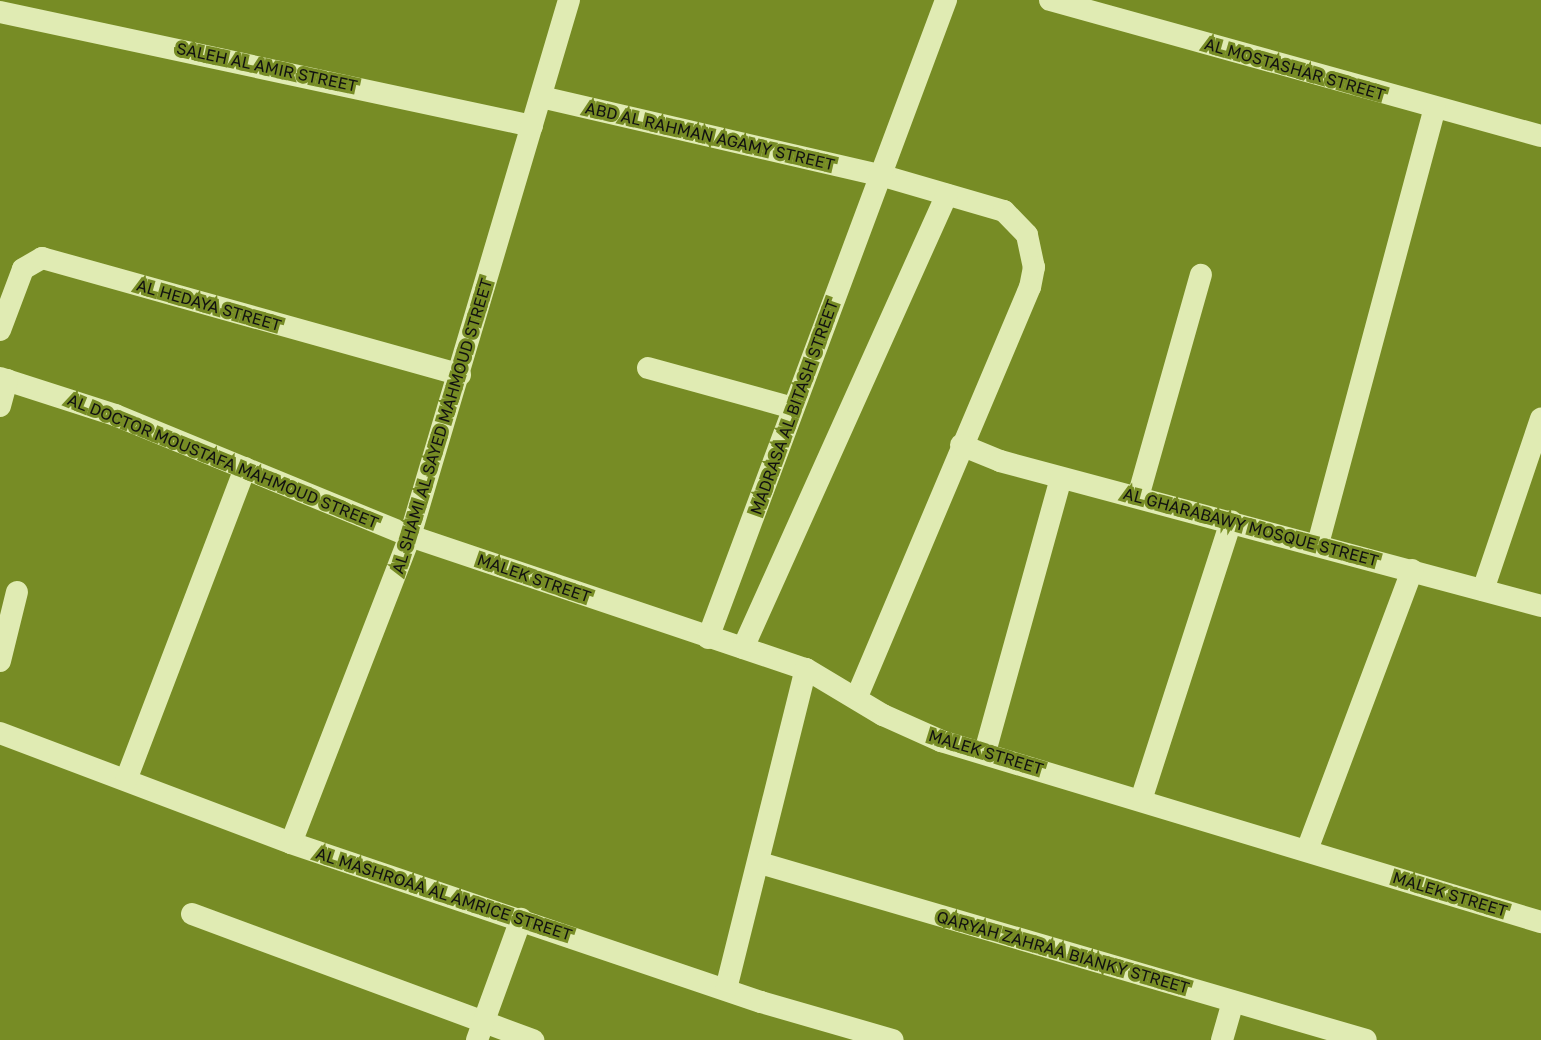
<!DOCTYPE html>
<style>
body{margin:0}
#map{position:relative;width:1541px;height:1040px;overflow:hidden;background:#778c25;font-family:"Golos Text",sans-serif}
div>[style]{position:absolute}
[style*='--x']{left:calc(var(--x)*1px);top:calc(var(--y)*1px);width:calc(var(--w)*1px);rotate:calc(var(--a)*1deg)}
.minor>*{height:22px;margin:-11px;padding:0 11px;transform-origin:11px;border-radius:11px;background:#e0ebb3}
span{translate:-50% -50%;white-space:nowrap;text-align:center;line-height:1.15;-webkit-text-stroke:6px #778c25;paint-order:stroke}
.street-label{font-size:16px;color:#111}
</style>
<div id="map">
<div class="minor">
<div style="--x:1050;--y:0;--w:509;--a:15.48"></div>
<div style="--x:0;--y:12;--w:544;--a:12.09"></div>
<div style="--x:541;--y:97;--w:348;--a:13"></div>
<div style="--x:880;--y:175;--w:129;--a:16.2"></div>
<div style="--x:1004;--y:211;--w:33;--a:46"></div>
<div style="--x:1027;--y:235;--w:33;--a:78"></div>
<div style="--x:1034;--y:267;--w:20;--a:101"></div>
<div style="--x:1030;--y:287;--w:446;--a:112.9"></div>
<div style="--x:0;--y:330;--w:65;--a:-69.3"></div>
<div style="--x:23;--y:269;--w:22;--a:-30"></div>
<div style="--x:42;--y:258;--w:434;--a:15.6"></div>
<div style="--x:648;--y:368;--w:150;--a:15.4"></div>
<div style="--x:0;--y:378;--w:121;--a:17.8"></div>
<div style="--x:115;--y:415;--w:319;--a:22.3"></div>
<div style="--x:410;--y:536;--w:418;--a:18.6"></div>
<div style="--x:806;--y:669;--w:90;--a:30.9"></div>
<div style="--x:883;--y:715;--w:64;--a:24.1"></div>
<div style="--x:941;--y:741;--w:627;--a:16.79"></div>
<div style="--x:0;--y:406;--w:27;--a:-75"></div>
<div style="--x:961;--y:445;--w:42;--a:22.3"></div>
<div style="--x:1000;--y:461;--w:560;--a:15"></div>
<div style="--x:1138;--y:497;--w:231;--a:-74.2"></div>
<div style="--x:1318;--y:544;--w:451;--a:-75"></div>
<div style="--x:1483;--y:590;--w:181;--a:-71.3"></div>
<div style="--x:708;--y:638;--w:681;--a:-69.54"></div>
<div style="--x:743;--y:648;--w:497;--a:-65.8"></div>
<div style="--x:0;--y:661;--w:71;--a:-76.2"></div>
<div style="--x:0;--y:733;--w:311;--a:20.7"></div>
<div style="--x:291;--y:843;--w:496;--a:18.7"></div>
<div style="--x:761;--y:1002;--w:137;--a:16.1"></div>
<div style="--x:985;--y:752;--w:284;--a:-74.5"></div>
<div style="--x:126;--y:780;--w:334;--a:-69.1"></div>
<div style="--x:1141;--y:800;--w:293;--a:-72.1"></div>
<div style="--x:291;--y:843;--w:329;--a:-68.8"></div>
<div style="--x:410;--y:536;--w:559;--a:-73.48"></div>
<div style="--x:1307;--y:850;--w:299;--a:-69.4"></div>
<div style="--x:760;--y:863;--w:631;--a:16.28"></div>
<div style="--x:192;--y:914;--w:364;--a:20.3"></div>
<div style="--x:726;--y:989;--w:330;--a:-76"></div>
<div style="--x:477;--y:1040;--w:129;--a:-70"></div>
<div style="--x:1222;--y:1040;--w:40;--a:-74"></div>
</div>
<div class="street-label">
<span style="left:267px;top:67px;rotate:12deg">SALEH AL AMIR STREET</span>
<span style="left:1295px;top:69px;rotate:16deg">AL MOSTASHAR STREET</span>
<span style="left:710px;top:136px;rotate:13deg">ABD AL RAHMAN AGAMY STREET</span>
<span style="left:209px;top:305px;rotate:16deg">AL HEDAYA STREET</span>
<span style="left:794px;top:407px;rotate:-70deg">MADRASA AL BITASH STREET</span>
<span style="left:442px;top:426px;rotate:-73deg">AL SHAMI AL SAYED MAHMOUD STREET</span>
<span style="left:223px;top:461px;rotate:22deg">AL DOCTOR MOUSTAFA MAHMOUD STREET</span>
<span style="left:1251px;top:527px;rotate:15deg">AL GHARABAWY MOSQUE STREET</span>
<span style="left:534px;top:578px;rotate:19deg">MALEK STREET</span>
<span style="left:986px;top:752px;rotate:17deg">MALEK STREET</span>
<span style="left:444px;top:894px;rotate:18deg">AL MASHROAA AL AMRICE STREET</span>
<span style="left:1450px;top:894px;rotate:17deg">MALEK STREET</span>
<span style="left:1063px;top:952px;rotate:16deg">QARYAH ZAHRAA BIANKY STREET</span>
</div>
</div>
